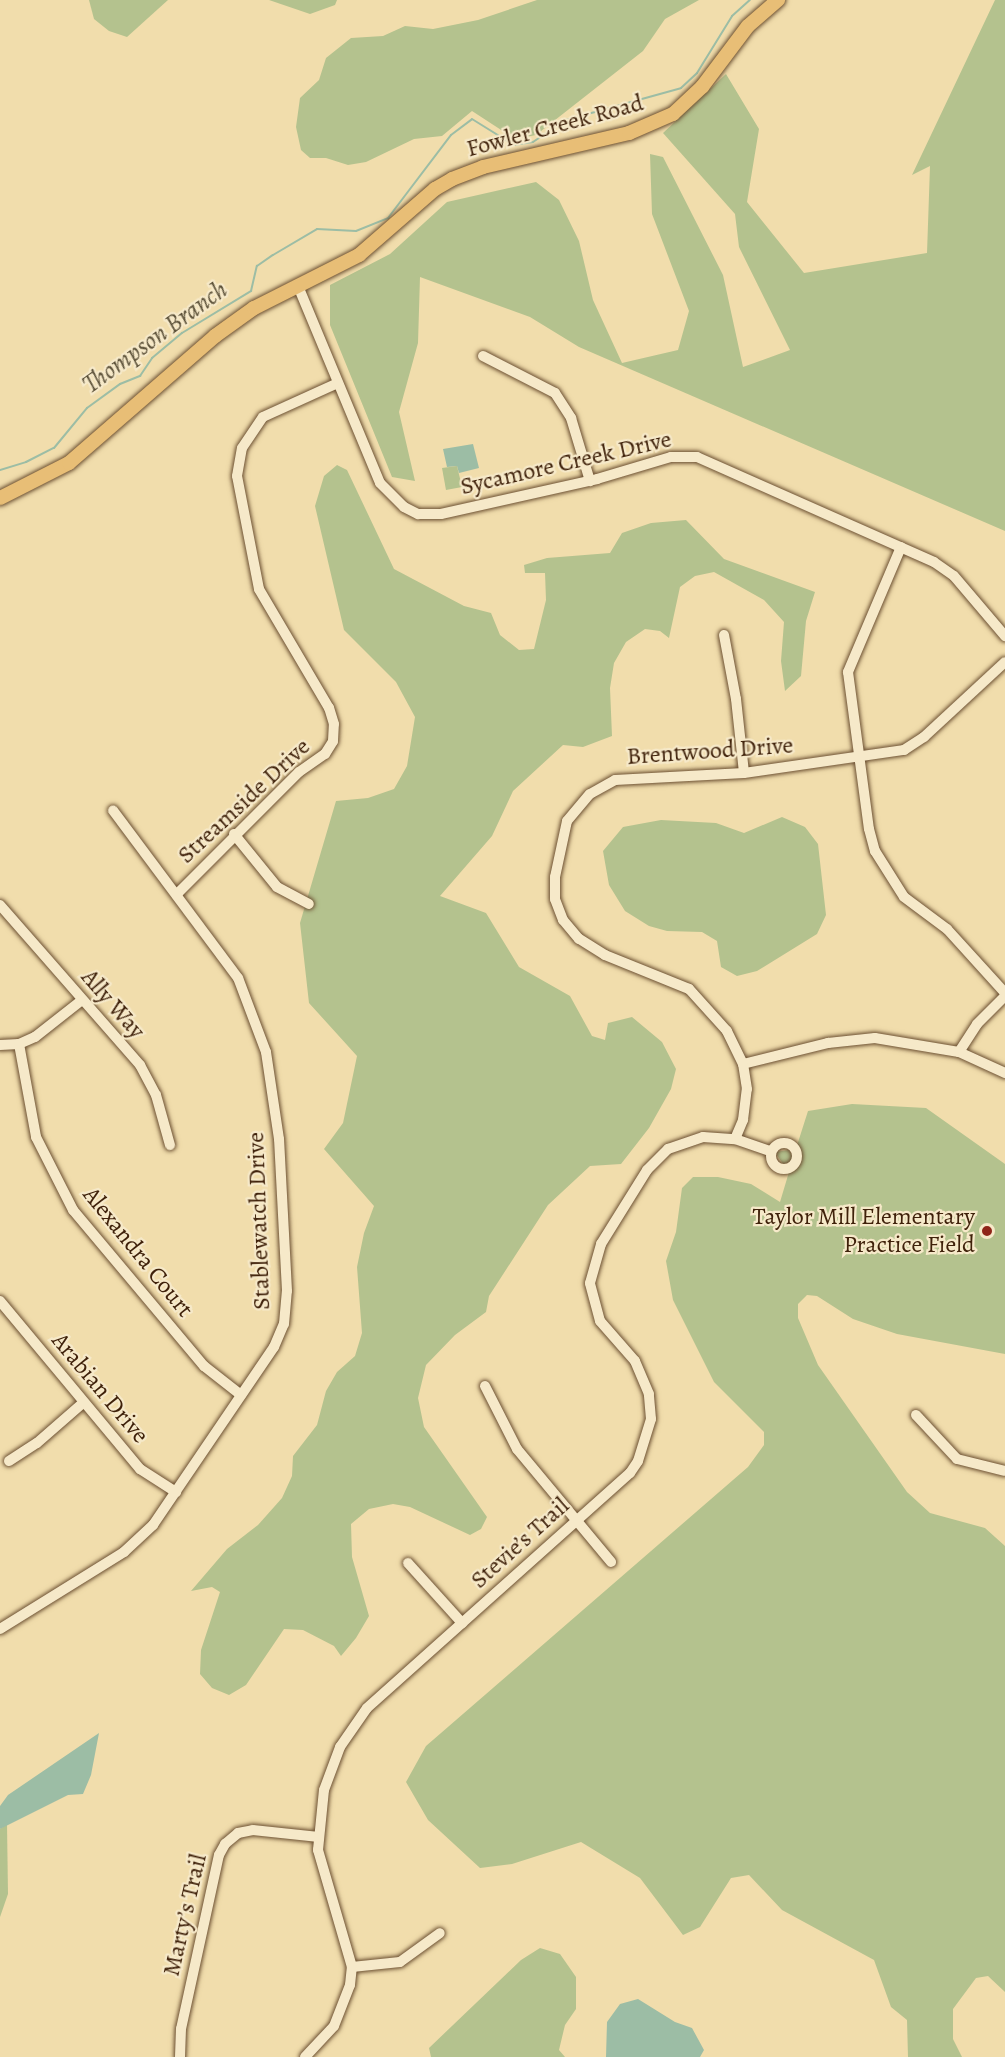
<!DOCTYPE html>
<meta charset="utf-8">
<style>
body{margin:0}
#map{position:relative;width:1005px;height:2057px;overflow:hidden;background:#f1ddac;font-family:Alegreya,serif}
div>[style]{position:absolute}
[style*='--x']{left:calc(var(--x)*1px);top:calc(var(--y)*1px);width:calc(var(--w)*1px);rotate:calc(var(--a)*1deg)}
.green>*{inset:0;background:#b4c28e}
.water>*{inset:0;background:#9cbda5}
.stream>*{height:2px;margin:-1px;padding:0 1px;transform-origin:1px;border-radius:1px;background:#9cbda5}
.roads{filter:drop-shadow(0 0 2px #6c5032) drop-shadow(0 0 2px #6c5032)}
.minor>*{height:10px;margin:-5px;padding:0 5px;transform-origin:5px;border-radius:5px;background:#f6e9c9}
.minor>.ring{margin:-5px;padding:0;box-sizing:content-box;background:none;border:10px solid #f6e9c9;border-radius:50%}
.major>*{height:14px;margin:-7px;padding:0 7px;transform-origin:7px;border-radius:7px;background:#e8be76}
.dots>*{width:16px;height:16px;translate:-50% -50%;box-sizing:border-box;border:3px solid #f6e9c9;border-radius:50%}
span{translate:-50% -50%;white-space:nowrap;text-align:center;line-height:1.15;-webkit-text-stroke:4.5px #f6e9c9;paint-order:stroke}
.street-label{font-size:24px;color:#3f210a}
.poi-label{font-size:24px;color:#3f210a}
.right{translate:-100% -50%;text-align:right}
.water-label{font-size:26px;color:#5b5038;font-style:italic}
</style>
<div id="map">
<div class="green">
<div style="clip-path:polygon(89px 0,168px 0,127px 37px,109px 31px,94px 19px)"></div>
<div style="clip-path:polygon(269px 0,337px 0,335px 5px,310px 14px)"></div>
<div style="clip-path:polygon(537px 0,699px 0,665px 19px,643px 51px,536px 135px,515px 139px,472px 111px,442px 136px,414px 139px,366px 162px,348px 165px,326px 158px,310px 158px,301px 150px,296px 127px,300px 98px,319px 80px,326px 58px,351px 38px,383px 36px,405px 26px,433px 29px,478px 20px)"></div>
<div style="clip-path:polygon(995px 0,1005px 0,1005px 531px,579px 347px,530px 317px,420px 277px,418px 343px,399px 412px,415px 481px,392px 477px,330px 325px,330px 285px,390px 254px,447px 202px,536px 182px,559px 200px,579px 241px,593px 300px,622px 363px,678px 350px,689px 311px,652px 214px,650px 154px,663px 157px,723px 275px,743px 367px,790px 350px,739px 247px,735px 214px,663px 133px,726px 74px,759px 129px,747px 202px,804px 273px,927px 253px,930px 166px,912px 175px)"></div>
<div style="clip-path:polygon(337px 465px,347px 470px,394px 569px,464px 606px,491px 613px,500px 635px,519px 650px,534px 649px,546px 600px,545px 573px,525px 573px,524px 565px,547px 558px,610px 553px,622px 533px,651px 523px,686px 520px,724px 559px,815px 592px,806px 621px,801px 676px,785px 691px,781px 661px,784px 622px,764px 600px,714px 572px,695px 576px,680px 587px,669px 638px,660px 631px,645px 629px,626px 642px,614px 663px,610px 688px,612px 736px,583px 747px,563px 745px,513px 791px,492px 836px,440px 896px,486px 913px,519px 967px,570px 996px,592px 1036px,605px 1040px,608px 1023px,632px 1017px,662px 1042px,676px 1069px,671px 1089px,649px 1128px,621px 1164px,590px 1166px,548px 1205px,489px 1296px,486px 1312px,455px 1335px,426px 1365px,418px 1398px,424px 1427px,487px 1517px,481px 1529px,470px 1535px,410px 1507px,393px 1504px,369px 1509px,351px 1524px,352px 1557px,369px 1616px,356px 1638px,341px 1656px,334px 1646px,303px 1630px,284px 1629px,246px 1685px,229px 1695px,212px 1688px,200px 1674px,201px 1650px,220px 1592px,212px 1587px,191px 1591px,227px 1549px,258px 1525px,282px 1498px,292px 1476px,293px 1456px,317px 1425px,326px 1391px,337px 1372px,355px 1356px,362px 1333px,357px 1267px,364px 1233px,374px 1206px,324px 1149px,343px 1123px,357px 1056px,309px 1003px,300px 923px,336px 801px,368px 798px,394px 789px,407px 766px,415px 717px,396px 682px,344px 630px,315px 506px,324px 476px)"></div>
<div style="clip-path:polygon(457px 466px,462px 487px,446px 490px,442px 468px)"></div>
<div style="clip-path:polygon(782px 817px,805px 827px,818px 844px,826px 915px,817px 934px,757px 971px,737px 976px,721px 967px,717px 941px,702px 932px,667px 931px,649px 926px,625px 911px,609px 885px,603px 851px,623px 827px,661px 820px,716px 823px,744px 833px)"></div>
<div style="clip-path:polygon(852px 1104px,926px 1108px,1005px 1164px,1005px 1354px,897px 1334px,853px 1319px,817px 1296px,807px 1295px,798px 1304px,798px 1318px,818px 1365px,907px 1492px,930px 1513px,985px 1528px,1005px 1546px,1005px 1992px,988px 1976px,976px 1978px,953px 2009px,953px 2039px,962px 2057px,908px 2057px,907px 2020px,891px 2007px,874px 1960px,782px 1910px,749px 1875px,731px 1878px,700px 1927px,683px 1935px,640px 1878px,581px 1842px,512px 1864px,480px 1868px,428px 1820px,406px 1782px,426px 1746px,748px 1467px,764px 1445px,764px 1432px,714px 1382px,673px 1300px,666px 1261px,676px 1232px,682px 1188px,693px 1177px,718px 1177px,751px 1184px,780px 1202px,792px 1162px,783px 1164px,775px 1152px,789px 1150px,793px 1158px,808px 1111px)"></div>
<div style="clip-path:polygon(7px 1824px,8px 1894px,0 1917px,0 1829px)"></div>
<div style="clip-path:polygon(540px 1948px,560px 1954px,576px 1977px,576px 2009px,565px 2025px,559px 2050px,565px 2057px,431px 2057px,429px 2048px,521px 1960px)"></div>
</div>
<div class="water">
<div style="clip-path:polygon(473px 444px,479px 468px,459px 473px,457px 466px,447px 467px,443px 449px)"></div>
<div style="clip-path:polygon(99px 1733px,91px 1775px,83px 1794px,68px 1795px,0 1829px,0 1806px,8px 1795px)"></div>
<div style="clip-path:polygon(638px 1999px,675px 2022px,692px 2028px,704px 2050px,700px 2057px,606px 2057px,607px 2022px,620px 2004px)"></div>
</div>
<div class="stream">
<div style="--x:0;--y:470;--w:27;--a:-17"></div>
<div style="--x:26;--y:462;--w:31;--a:-27"></div>
<div style="--x:54;--y:448;--w:52;--a:-50.5"></div>
<div style="--x:87;--y:408;--w:41;--a:-36"></div>
<div style="--x:120;--y:384;--w:22;--a:-22"></div>
<div style="--x:140;--y:376;--w:22;--a:-56"></div>
<div style="--x:152;--y:358;--w:39;--a:-40"></div>
<div style="--x:182;--y:333;--w:81;--a:-31.3"></div>
<div style="--x:251;--y:291;--w:26;--a:-77"></div>
<div style="--x:257;--y:266;--w:19;--a:-35"></div>
<div style="--x:273;--y:255;--w:51;--a:-30.6"></div>
<div style="--x:317;--y:229;--w:39;--a:3"></div>
<div style="--x:356;--y:231;--w:35;--a:-22"></div>
<div style="--x:388;--y:218;--w:104;--a:-52.8"></div>
<div style="--x:451;--y:135;--w:26;--a:-37"></div>
<div style="--x:472;--y:119;--w:49;--a:31.8"></div>
<div style="--x:514;--y:145;--w:19;--a:-9"></div>
<div style="--x:533;--y:142;--w:40;--a:-34"></div>
<div style="--x:566;--y:120;--w:119;--a:-15.5"></div>
<div style="--x:681;--y:88;--w:22;--a:-43"></div>
<div style="--x:697;--y:73;--w:67;--a:-58.4"></div>
<div style="--x:732;--y:16;--w:24;--a:-42"></div>
</div>
<div class="roads">
<div class="minor">
<div style="--x:298;--y:286;--w:213;--a:67.4"></div>
<div style="--x:380;--y:483;--w:34;--a:45"></div>
<div style="--x:404;--y:507;--w:16;--a:27"></div>
<div style="--x:418;--y:514;--w:23;--a:0"></div>
<div style="--x:441;--y:514;--w:160;--a:-12.6"></div>
<div style="--x:597;--y:479;--w:77;--a:-16.6"></div>
<div style="--x:671;--y:457;--w:26;--a:0"></div>
<div style="--x:697;--y:457;--w:259;--a:23.9"></div>
<div style="--x:934;--y:562;--w:24;--a:35"></div>
<div style="--x:954;--y:576;--w:79;--a:49.6"></div>
<div style="--x:483;--y:356;--w:81;--a:27.2"></div>
<div style="--x:555;--y:393;--w:30;--a:57"></div>
<div style="--x:571;--y:418;--w:66;--a:73.2"></div>
<div style="--x:901;--y:547;--w:136;--a:113"></div>
<div style="--x:848;--y:672;--w:158;--a:82.4"></div>
<div style="--x:869;--y:829;--w:23;--a:75"></div>
<div style="--x:875;--y:851;--w:54;--a:57.8"></div>
<div style="--x:904;--y:897;--w:54;--a:36.7"></div>
<div style="--x:947;--y:929;--w:86;--a:47.8"></div>
<div style="--x:724;--y:635;--w:65;--a:79.4"></div>
<div style="--x:736;--y:699;--w:74;--a:83.8"></div>
<div style="--x:234;--y:834;--w:68;--a:50.9"></div>
<div style="--x:277;--y:887;--w:36;--a:28"></div>
<div style="--x:178;--y:893;--w:171;--a:-45"></div>
<div style="--x:299;--y:772;--w:32;--a:-35"></div>
<div style="--x:325;--y:754;--w:15;--a:-58"></div>
<div style="--x:333;--y:741;--w:17;--a:-87"></div>
<div style="--x:334;--y:724;--w:17;--a:-107"></div>
<div style="--x:329;--y:708;--w:138;--a:-120.5"></div>
<div style="--x:259;--y:589;--w:115;--a:-101"></div>
<div style="--x:237;--y:476;--w:28;--a:-80"></div>
<div style="--x:242;--y:448;--w:37;--a:-56"></div>
<div style="--x:263;--y:417;--w:82;--a:-24.4"></div>
<div style="--x:0;--y:905;--w:213;--a:48.8"></div>
<div style="--x:140;--y:1065;--w:34;--a:62"></div>
<div style="--x:156;--y:1095;--w:52;--a:74.4"></div>
<div style="--x:19;--y:1044;--w:95;--a:79.6"></div>
<div style="--x:36;--y:1137;--w:82;--a:63.1"></div>
<div style="--x:73;--y:1210;--w:204;--a:50"></div>
<div style="--x:204;--y:1366;--w:47;--a:38.1"></div>
<div style="--x:0;--y:1045;--w:19;--a:-3"></div>
<div style="--x:19;--y:1044;--w:17;--a:-24"></div>
<div style="--x:35;--y:1037;--w:60;--a:-38.2"></div>
<div style="--x:959;--y:1052;--w:33;--a:-57"></div>
<div style="--x:977;--y:1024;--w:40;--a:-45"></div>
<div style="--x:743;--y:1064;--w:88;--a:-13.9"></div>
<div style="--x:828;--y:1043;--w:47;--a:-6.1"></div>
<div style="--x:875;--y:1038;--w:85;--a:9.5"></div>
<div style="--x:959;--y:1052;--w:51;--a:24.5"></div>
<div style="--x:735;--y:1139;--w:21;--a:-67"></div>
<div style="--x:743;--y:1120;--w:31;--a:-83"></div>
<div style="--x:747;--y:1089;--w:25;--a:-99"></div>
<div style="--x:743;--y:1064;--w:37;--a:-116"></div>
<div style="--x:727;--y:1031;--w:57;--a:-132.1"></div>
<div style="--x:689;--y:989;--w:91;--a:-158"></div>
<div style="--x:605;--y:955;--w:31;--a:-148"></div>
<div style="--x:579;--y:939;--w:25;--a:-130"></div>
<div style="--x:563;--y:920;--w:22;--a:-111"></div>
<div style="--x:555;--y:899;--w:22;--a:-90"></div>
<div style="--x:555;--y:877;--w:57;--a:-77.9"></div>
<div style="--x:567;--y:821;--w:35;--a:-50"></div>
<div style="--x:590;--y:794;--w:29;--a:-29"></div>
<div style="--x:615;--y:780;--w:129;--a:-3.1"></div>
<div style="--x:744;--y:773;--w:162;--a:-8.2"></div>
<div style="--x:904;--y:750;--w:24;--a:-33"></div>
<div style="--x:924;--y:737;--w:110;--a:-42.8"></div>
<div class="ring" style="left:771px;top:1143px;width:16px;height:16px"></div>
<div style="--x:0;--y:1301;--w:219;--a:50.2"></div>
<div style="--x:140;--y:1469;--w:43;--a:32.6"></div>
<div style="--x:485;--y:1386;--w:71;--a:63.1"></div>
<div style="--x:517;--y:1449;--w:147;--a:50.2"></div>
<div style="--x:916;--y:1415;--w:60;--a:47"></div>
<div style="--x:957;--y:1459;--w:49;--a:14"></div>
<div style="--x:9;--y:1461;--w:33;--a:-33"></div>
<div style="--x:37;--y:1443;--w:62;--a:-41.1"></div>
<div style="--x:408;--y:1563;--w:81;--a:48"></div>
<div style="--x:0;--y:1629;--w:146;--a:-31.8"></div>
<div style="--x:124;--y:1552;--w:40;--a:-43"></div>
<div style="--x:153;--y:1525;--w:215;--a:-55.8"></div>
<div style="--x:274;--y:1347;--w:25;--a:-67"></div>
<div style="--x:284;--y:1324;--w:33;--a:-85"></div>
<div style="--x:287;--y:1291;--w:152;--a:-93"></div>
<div style="--x:279;--y:1139;--w:88;--a:-98.5"></div>
<div style="--x:266;--y:1052;--w:79;--a:-110.7"></div>
<div style="--x:238;--y:978;--w:209;--a:-126.7"></div>
<div style="--x:352;--y:1967;--w:48;--a:-5.9"></div>
<div style="--x:400;--y:1962;--w:49;--a:-35.9"></div>
<div style="--x:180;--y:2057;--w:28;--a:-88"></div>
<div style="--x:181;--y:2029;--w:178;--a:-77.7"></div>
<div style="--x:219;--y:1855;--w:13;--a:-61"></div>
<div style="--x:225;--y:1844;--w:17;--a:-40"></div>
<div style="--x:238;--y:1833;--w:15;--a:-11"></div>
<div style="--x:253;--y:1830;--w:66;--a:6.1"></div>
<div style="--x:305;--y:2057;--w:42;--a:-46.9"></div>
<div style="--x:334;--y:2026;--w:44;--a:-68.7"></div>
<div style="--x:350;--y:1985;--w:18;--a:-84"></div>
<div style="--x:352;--y:1967;--w:122;--a:-106.2"></div>
<div style="--x:318;--y:1850;--w:60;--a:-84.3"></div>
<div style="--x:324;--y:1790;--w:46;--a:-69.6"></div>
<div style="--x:340;--y:1747;--w:47;--a:-55.3"></div>
<div style="--x:367;--y:1708;--w:353;--a:-41.8"></div>
<div style="--x:630;--y:1473;--w:14;--a:-56"></div>
<div style="--x:638;--y:1461;--w:44;--a:-72.8"></div>
<div style="--x:651;--y:1419;--w:25;--a:-95"></div>
<div style="--x:649;--y:1394;--w:36;--a:-113"></div>
<div style="--x:635;--y:1361;--w:53;--a:-131.2"></div>
<div style="--x:600;--y:1321;--w:39;--a:-105"></div>
<div style="--x:590;--y:1283;--w:41;--a:-74.2"></div>
<div style="--x:601;--y:1244;--w:87;--a:-58.1"></div>
<div style="--x:647;--y:1170;--w:30;--a:-45"></div>
<div style="--x:668;--y:1149;--w:37;--a:-19"></div>
<div style="--x:703;--y:1137;--w:32;--a:4"></div>
<div style="--x:735;--y:1139;--w:36;--a:19"></div>
</div>
<div class="major">
<div style="--x:0;--y:498;--w:77;--a:-26.9"></div>
<div style="--x:69;--y:463;--w:194;--a:-41"></div>
<div style="--x:215;--y:336;--w:48;--a:-35.7"></div>
<div style="--x:254;--y:308;--w:118;--a:-26.8"></div>
<div style="--x:359;--y:255;--w:101;--a:-41"></div>
<div style="--x:435;--y:189;--w:20;--a:-30"></div>
<div style="--x:452;--y:179;--w:33;--a:-21"></div>
<div style="--x:483;--y:167;--w:150;--a:-13.1"></div>
<div style="--x:629;--y:133;--w:48;--a:-23.4"></div>
<div style="--x:673;--y:114;--w:40;--a:-43"></div>
<div style="--x:702;--y:87;--w:76;--a:-53"></div>
<div style="--x:748;--y:26;--w:40;--a:-41"></div>
</div>
</div>
<div class="dots">
<div style="left:987px;top:1231px;background:#8f2418"></div>
</div>
<div class="street-label">
<span style="left:555px;top:126px;rotate:-15deg">Fowler Creek Road</span>
<span style="left:566px;top:463px;rotate:-13deg">Sycamore Creek Drive</span>
<span style="left:710px;top:751px;rotate:-4deg">Brentwood Drive</span>
<span style="left:244px;top:801px;rotate:-43deg">Streamside Drive</span>
<span style="left:113px;top:1004px;rotate:49deg">Ally Way</span>
<span style="left:259px;top:1221px;rotate:-92deg">Stablewatch Drive</span>
<span style="left:138px;top:1252px;rotate:51deg">Alexandra Court</span>
<span style="left:100px;top:1388px;rotate:50deg">Arabian Drive</span>
<span style="left:520px;top:1543px;rotate:-42deg">Stevie’s Trail</span>
<span style="left:185px;top:1915px;rotate:-77deg">Marty’s Trail</span>
</div>
<div class="poi-label">
<span class="right" style="left:975px;top:1231px">Taylor Mill Elementary<br>Practice Field</span>
</div>
<div class="water-label">
<span style="left:155px;top:337px;rotate:-36deg">Thompson Branch</span>
</div>
</div>
